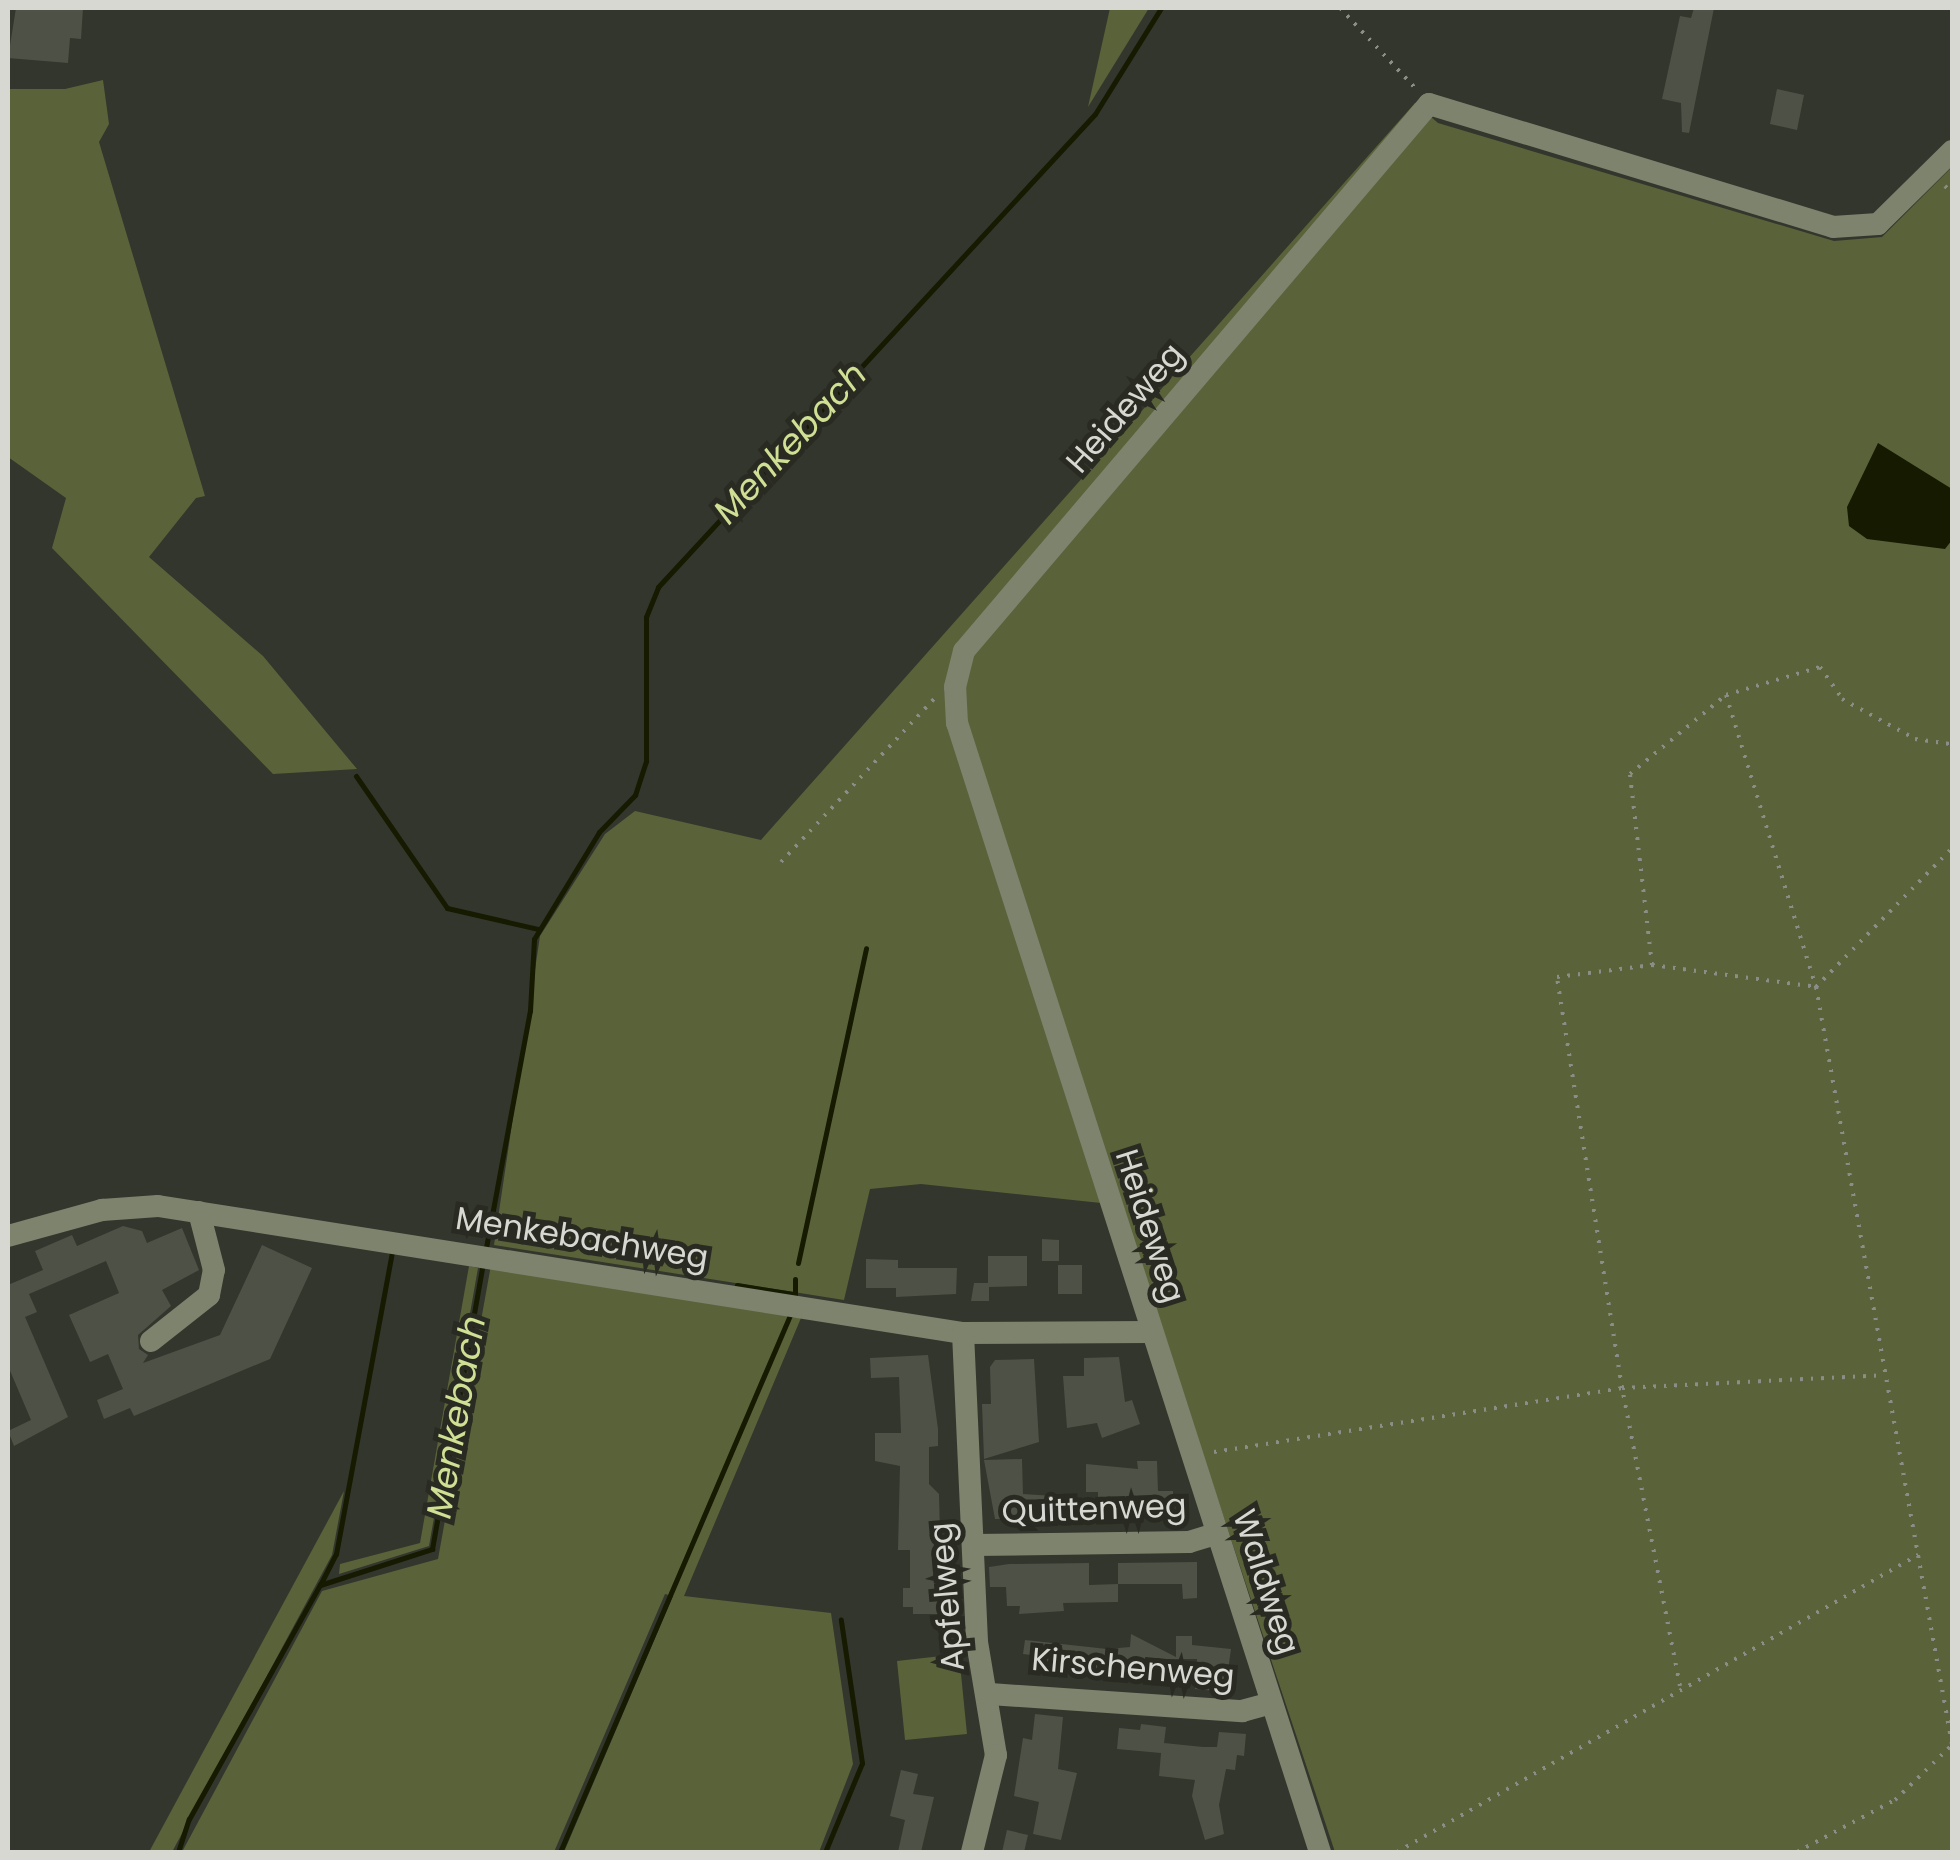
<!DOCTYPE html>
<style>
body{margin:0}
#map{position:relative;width:1960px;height:1860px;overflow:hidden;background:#33362c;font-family:Poppins,sans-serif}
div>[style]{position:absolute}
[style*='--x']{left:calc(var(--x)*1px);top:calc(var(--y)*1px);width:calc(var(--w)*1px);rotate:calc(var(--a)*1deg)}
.green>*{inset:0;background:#5a623a}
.water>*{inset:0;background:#151a00}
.stream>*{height:5px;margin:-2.5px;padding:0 2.5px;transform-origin:2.5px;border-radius:2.5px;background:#151a00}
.building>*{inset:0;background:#4e5146}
.path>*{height:4px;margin-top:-2px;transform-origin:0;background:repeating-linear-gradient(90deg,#8b8d86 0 2.5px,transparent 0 10.5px)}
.minor>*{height:22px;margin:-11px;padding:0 11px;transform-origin:11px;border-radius:11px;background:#7e836e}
span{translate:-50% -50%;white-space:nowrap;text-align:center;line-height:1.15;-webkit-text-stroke:10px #292b22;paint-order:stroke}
.street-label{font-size:32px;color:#d7d8d2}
.water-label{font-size:35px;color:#cfe094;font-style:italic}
.frame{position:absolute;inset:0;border:10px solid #d7d8d2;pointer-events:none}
</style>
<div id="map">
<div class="green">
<div style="clip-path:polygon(1110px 8px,1149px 8px,1088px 107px)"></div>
<div style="clip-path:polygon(103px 80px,109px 124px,99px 142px,205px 496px,196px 498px,149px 557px,263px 656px,357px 769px,273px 774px,52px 548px,66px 498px,8px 457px,8px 89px,65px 89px)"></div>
<div style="clip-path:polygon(1415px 103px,1438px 123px,1834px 241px,1882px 237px,1952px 167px,1952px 1852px,1335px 1852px,1120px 1205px,921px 1184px,870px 1189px,844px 1300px,494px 1245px,540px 936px,605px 834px,635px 811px,761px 840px)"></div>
<div style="clip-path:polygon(491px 1265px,801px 1318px,684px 1596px,831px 1613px,853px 1764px,819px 1852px,564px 1852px,673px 1596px,665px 1594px,554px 1852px,182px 1852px,322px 1591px,438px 1559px)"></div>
<div style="clip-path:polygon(469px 1266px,478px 1268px,429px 1546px,339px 1574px,340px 1564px,420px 1543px)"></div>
<div style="clip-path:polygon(344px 1491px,332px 1555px,172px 1852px,149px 1852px)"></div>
<div style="clip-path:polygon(959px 1654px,967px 1734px,905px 1740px,897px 1661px)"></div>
</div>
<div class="water">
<div style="clip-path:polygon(1878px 443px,1952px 489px,1952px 540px,1945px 549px,1867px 539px,1849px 526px,1847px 507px)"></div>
</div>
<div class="stream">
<div style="--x:356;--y:776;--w:160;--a:55.4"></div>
<div style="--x:447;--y:908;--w:93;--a:13"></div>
<div style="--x:485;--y:1253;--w:246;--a:-79.5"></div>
<div style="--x:530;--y:1011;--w:72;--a:-86.8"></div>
<div style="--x:534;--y:939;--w:125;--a:-58.7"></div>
<div style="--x:599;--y:832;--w:52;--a:-45.8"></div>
<div style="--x:635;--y:795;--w:36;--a:-72"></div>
<div style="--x:646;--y:761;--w:144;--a:-90"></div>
<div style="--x:646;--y:617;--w:32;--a:-68"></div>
<div style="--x:658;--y:587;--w:644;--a:-47.27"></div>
<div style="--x:1095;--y:114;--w:125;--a:-58.1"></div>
<div style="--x:798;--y:1263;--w:322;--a:-77.8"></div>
<div style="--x:737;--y:1285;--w:57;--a:9.1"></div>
<div style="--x:795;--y:1295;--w:16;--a:-90"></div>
<div style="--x:320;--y:1585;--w:35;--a:-63"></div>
<div style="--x:336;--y:1554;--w:306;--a:-79.5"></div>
<div style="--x:178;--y:1852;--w:35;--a:-72"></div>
<div style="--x:189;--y:1819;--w:268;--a:-60.8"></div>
<div style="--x:320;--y:1585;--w:118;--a:-17.8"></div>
<div style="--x:432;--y:1549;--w:290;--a:-79.9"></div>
<div style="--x:560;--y:1852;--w:584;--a:-66.81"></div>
<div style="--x:825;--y:1852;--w:96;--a:-67.4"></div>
<div style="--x:862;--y:1763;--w:145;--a:-98.4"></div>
</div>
<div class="building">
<div style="clip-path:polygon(16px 8px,83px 8px,81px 39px,70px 38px,68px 63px,8px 58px)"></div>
<div style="clip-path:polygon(1694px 8px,1714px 8px,1689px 133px,1682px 132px,1681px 103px,1662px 99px,1680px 16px,1691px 18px)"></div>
<div style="clip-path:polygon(1777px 89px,1804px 95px,1797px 130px,1770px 124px)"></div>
<div style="clip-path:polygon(123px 1226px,142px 1231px,147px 1243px,182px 1228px,199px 1270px,162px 1290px,171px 1306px,138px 1335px,139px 1349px,148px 1355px,143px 1363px,220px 1335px,262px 1245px,312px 1268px,270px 1359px,134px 1416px,130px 1408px,104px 1419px,97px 1400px,123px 1389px,108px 1354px,90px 1362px,69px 1315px,119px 1293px,106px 1261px,29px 1294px,37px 1312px,25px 1317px,68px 1417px,14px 1446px,8px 1431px,31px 1420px,8px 1366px,8px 1285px,43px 1270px,35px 1251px,72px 1235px,77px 1246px)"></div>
<div style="clip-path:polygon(1042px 1239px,1059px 1240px,1059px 1261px,1042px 1261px)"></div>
<div style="clip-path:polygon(988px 1256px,1027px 1256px,1027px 1286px,989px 1287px,989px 1301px,971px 1301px,974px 1283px,988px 1283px)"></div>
<div style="clip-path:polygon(866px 1259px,898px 1260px,898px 1268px,957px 1268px,956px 1294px,896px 1297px,896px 1288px,866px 1288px)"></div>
<div style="clip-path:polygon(1058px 1265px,1082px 1265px,1082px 1294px,1058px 1294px)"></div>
<div style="clip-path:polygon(928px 1355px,938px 1429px,938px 1446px,929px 1447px,929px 1484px,939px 1494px,942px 1614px,913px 1614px,913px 1607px,903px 1607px,903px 1588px,910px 1588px,910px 1550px,898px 1550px,900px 1466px,875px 1461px,875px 1433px,901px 1433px,899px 1377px,871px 1378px,870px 1358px)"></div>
<div style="clip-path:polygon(1119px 1357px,1125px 1402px,1132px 1400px,1140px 1424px,1102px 1438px,1097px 1423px,1067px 1428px,1063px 1376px,1084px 1376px,1084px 1358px)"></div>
<div style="clip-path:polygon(1034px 1359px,1039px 1442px,984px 1459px,982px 1404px,991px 1404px,990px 1367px,995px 1360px)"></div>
<div style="clip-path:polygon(1022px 1459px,1023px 1494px,1070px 1497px,1070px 1518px,995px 1519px,984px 1460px)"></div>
<div style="clip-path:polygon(1137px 1461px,1157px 1461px,1158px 1491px,1173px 1491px,1173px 1516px,1098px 1517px,1098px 1492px,1086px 1492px,1086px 1464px,1138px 1469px)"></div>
<div style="clip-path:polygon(1197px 1562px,1197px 1598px,1183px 1599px,1182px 1584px,1118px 1584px,1118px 1602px,1063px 1603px,1064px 1611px,1019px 1614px,1020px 1606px,1007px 1606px,1006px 1587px,990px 1587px,989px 1567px,1009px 1564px,1089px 1563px,1089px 1585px,1118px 1584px,1118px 1563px)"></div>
<div style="clip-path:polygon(1131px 1634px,1176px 1657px,1176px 1636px,1192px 1636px,1192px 1645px,1231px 1649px,1225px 1692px,1195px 1689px,1197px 1659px,1149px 1659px,1148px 1677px,1129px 1680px,1038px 1670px,1040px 1656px,1023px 1654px,1025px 1640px,1107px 1649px,1130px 1647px)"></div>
<div style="clip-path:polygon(1035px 1714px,1063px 1717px,1058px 1769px,1077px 1773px,1061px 1840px,1033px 1834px,1039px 1802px,1014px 1796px,1023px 1738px,1032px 1740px)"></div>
<div style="clip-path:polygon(1141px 1724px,1166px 1727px,1164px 1743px,1203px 1747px,1217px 1747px,1219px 1732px,1246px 1734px,1244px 1756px,1237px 1755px,1235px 1770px,1226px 1769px,1219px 1805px,1224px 1834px,1205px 1840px,1192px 1796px,1195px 1780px,1159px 1776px,1161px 1753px,1117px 1749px,1119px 1728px,1140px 1730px)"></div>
<div style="clip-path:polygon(901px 1770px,918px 1774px,913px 1794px,934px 1797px,921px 1852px,898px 1852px,905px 1820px,890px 1816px)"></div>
<div style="clip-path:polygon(1007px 1830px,1028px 1835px,1024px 1852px,1002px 1852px)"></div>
</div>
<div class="path">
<div style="--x:1340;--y:8;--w:111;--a:46.8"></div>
<div style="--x:1945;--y:186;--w:10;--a:45"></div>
<div style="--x:1726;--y:695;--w:98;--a:-16.6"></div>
<div style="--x:1820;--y:667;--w:39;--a:55"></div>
<div style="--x:1842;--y:699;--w:83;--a:28.7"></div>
<div style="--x:1915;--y:739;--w:37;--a:8"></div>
<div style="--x:781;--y:862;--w:225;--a:-46.8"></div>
<div style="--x:1652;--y:965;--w:192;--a:-96.6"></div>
<div style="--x:1630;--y:774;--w:124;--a:-39.5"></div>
<div style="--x:1726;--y:695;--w:306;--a:72.9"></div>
<div style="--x:1816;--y:987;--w:769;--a:79.82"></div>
<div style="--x:1214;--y:1452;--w:413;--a:-8.9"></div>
<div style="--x:1622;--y:1388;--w:416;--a:-99"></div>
<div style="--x:1557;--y:977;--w:96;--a:-7.2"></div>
<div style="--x:1652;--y:965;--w:165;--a:7.6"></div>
<div style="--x:1816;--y:987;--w:194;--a:-45.6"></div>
<div style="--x:1680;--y:1686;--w:304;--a:-101"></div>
<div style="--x:1622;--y:1388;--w:262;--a:-2.8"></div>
<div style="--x:1397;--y:1852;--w:600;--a:-29.69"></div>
<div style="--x:1797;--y:1852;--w:111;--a:-28"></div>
<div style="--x:1895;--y:1800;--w:79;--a:-44"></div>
</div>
<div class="minor">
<div style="--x:8;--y:1236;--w:98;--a:-15.5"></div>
<div style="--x:102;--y:1210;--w:56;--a:-4.1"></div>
<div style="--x:158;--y:1206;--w:815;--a:8.97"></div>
<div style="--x:963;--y:1333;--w:187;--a:-0.3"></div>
<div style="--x:963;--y:1333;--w:309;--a:87.4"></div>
<div style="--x:977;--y:1642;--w:115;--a:80.5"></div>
<div style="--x:996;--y:1755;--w:100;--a:103.9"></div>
<div style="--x:151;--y:1341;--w:74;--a:-38.4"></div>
<div style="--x:209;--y:1295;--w:25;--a:-79"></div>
<div style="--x:214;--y:1270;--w:60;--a:-104.5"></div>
<div style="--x:974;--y:1545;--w:215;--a:-0.8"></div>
<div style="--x:1189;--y:1542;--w:27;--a:-17"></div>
<div style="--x:990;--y:1694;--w:253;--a:3.9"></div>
<div style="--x:1242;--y:1711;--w:30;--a:-15"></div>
<div style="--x:1320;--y:1852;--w:1186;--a:-107.82"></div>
<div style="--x:957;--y:723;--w:36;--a:-93"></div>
<div style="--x:955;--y:687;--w:37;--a:-76"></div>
<div style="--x:964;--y:651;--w:718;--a:-49.63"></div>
<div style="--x:1429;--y:104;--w:422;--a:16.9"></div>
<div style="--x:1833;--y:227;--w:45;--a:-3.8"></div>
<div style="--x:1878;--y:224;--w:104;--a:-44.6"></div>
</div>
<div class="street-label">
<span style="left:1125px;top:408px;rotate:-49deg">Heideweg</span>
<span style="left:1150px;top:1226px;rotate:72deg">Heideweg</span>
<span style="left:582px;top:1238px;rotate:9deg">Menkebachweg</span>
<span style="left:1094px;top:1509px;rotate:-2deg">Quittenweg</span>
<span style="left:1266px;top:1582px;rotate:72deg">Waldweg</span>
<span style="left:947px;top:1597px;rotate:-95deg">Apfelweg</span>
<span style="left:1133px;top:1668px;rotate:5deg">Kirschenweg</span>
</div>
<div class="water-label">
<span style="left:790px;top:443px;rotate:-47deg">Menkebach</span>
<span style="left:456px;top:1417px;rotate:-80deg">Menkebach</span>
</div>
<div class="frame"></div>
</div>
